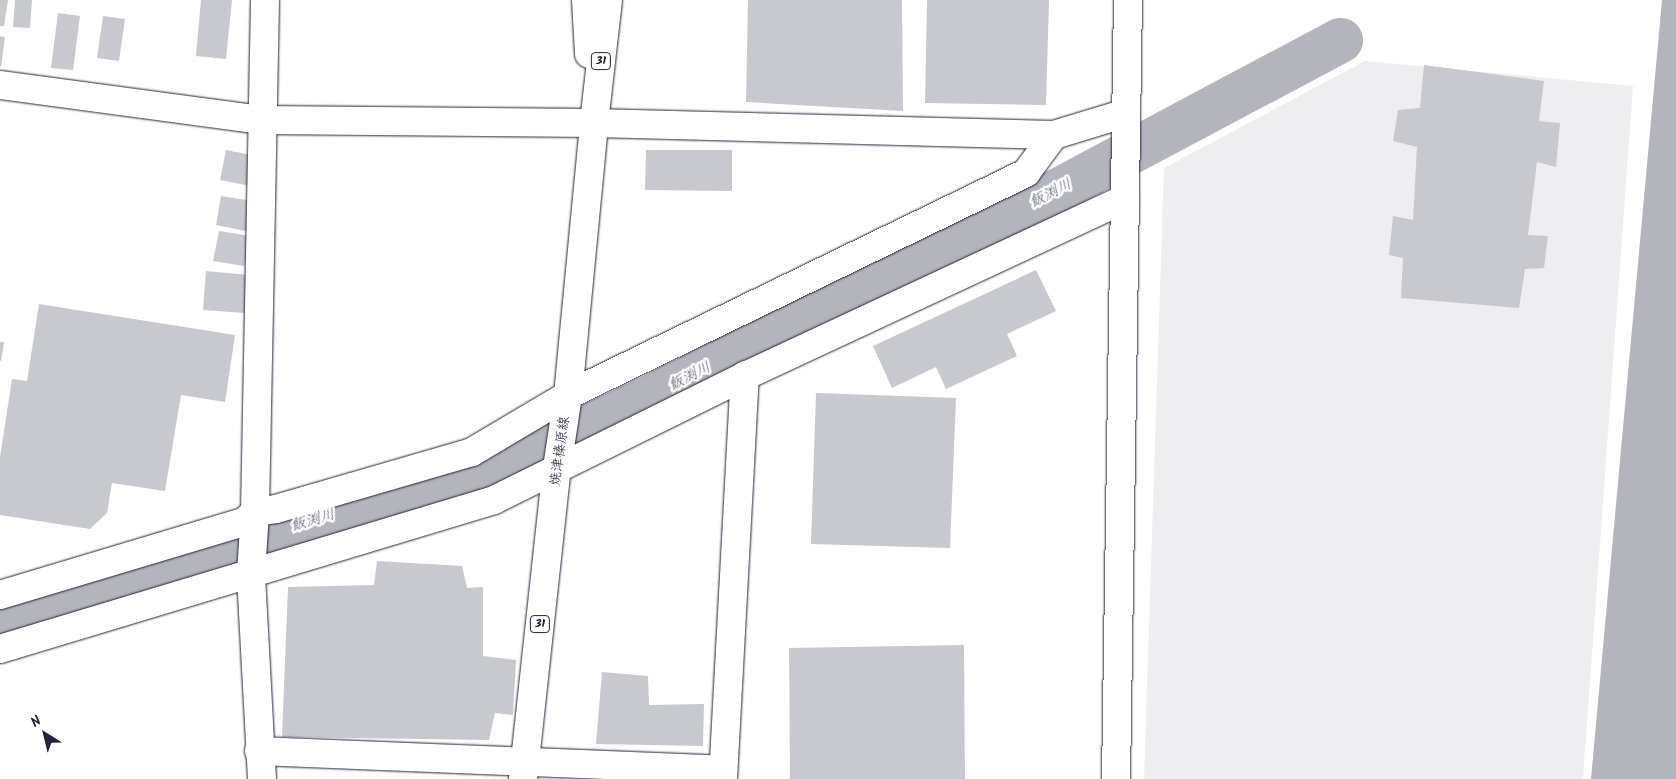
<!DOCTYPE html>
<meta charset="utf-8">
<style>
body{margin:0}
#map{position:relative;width:1676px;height:779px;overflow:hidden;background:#fff;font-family:Kalam,"Klee One",sans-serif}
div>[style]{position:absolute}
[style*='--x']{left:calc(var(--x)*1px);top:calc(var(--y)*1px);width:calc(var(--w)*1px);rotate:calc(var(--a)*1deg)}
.built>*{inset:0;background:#eeeef1}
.water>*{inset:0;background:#b4b4bc}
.river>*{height:45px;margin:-22.5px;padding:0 22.5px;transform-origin:22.5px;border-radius:22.5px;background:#b4b4bc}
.building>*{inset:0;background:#c8c8cf}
.roads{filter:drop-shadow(0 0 1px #22223b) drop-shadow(0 0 1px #22223b)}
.minor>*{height:28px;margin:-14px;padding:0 14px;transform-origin:14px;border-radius:14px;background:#fff}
.major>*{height:28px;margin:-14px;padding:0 14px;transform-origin:14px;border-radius:14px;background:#fff}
span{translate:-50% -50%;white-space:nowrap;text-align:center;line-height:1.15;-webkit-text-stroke:5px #fff;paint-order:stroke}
.shield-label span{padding:1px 4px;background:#fff;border:1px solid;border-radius:4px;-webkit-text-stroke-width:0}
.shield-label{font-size:12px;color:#22223b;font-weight:700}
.street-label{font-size:14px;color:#22223b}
.water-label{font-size:15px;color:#5c5c6f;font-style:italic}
.north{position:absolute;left:20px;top:709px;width:50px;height:50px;-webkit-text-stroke:4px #fff;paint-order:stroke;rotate:324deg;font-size:14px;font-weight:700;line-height:20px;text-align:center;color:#22223b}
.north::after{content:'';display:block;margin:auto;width:18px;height:22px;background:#22223b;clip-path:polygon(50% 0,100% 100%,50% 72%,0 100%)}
</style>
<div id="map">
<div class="built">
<div style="clip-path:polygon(1365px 61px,1633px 86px,1583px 779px,1144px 779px,1164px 168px)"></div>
</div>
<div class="water">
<div style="clip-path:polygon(1662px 0,1676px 0,1676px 779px,1591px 779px)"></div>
</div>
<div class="river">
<div style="--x:0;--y:614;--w:533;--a:-16.46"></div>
<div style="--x:511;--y:463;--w:149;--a:-25.4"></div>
<div style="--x:646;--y:399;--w:458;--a:-26.9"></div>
<div style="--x:1054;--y:192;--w:324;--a:-28"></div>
</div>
<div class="building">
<div style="clip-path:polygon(0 0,8px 0,4px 26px,0 26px)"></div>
<div style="clip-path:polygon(15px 0,32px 0,30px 28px,13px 27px)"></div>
<div style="clip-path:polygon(201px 0,232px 0,226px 59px,196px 56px)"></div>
<div style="clip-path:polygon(748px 0,902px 0,903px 111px,746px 102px)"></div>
<div style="clip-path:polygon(927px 0,1049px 0,1046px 105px,925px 103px)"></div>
<div style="clip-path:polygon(58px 13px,80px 16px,73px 70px,51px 68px)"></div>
<div style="clip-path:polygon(103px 16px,125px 19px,119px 61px,97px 58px)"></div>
<div style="clip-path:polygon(0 36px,5px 37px,1px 67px,0 66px)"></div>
<div style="clip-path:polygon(1424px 65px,1544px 81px,1539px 121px,1560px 123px,1556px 167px,1537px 162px,1528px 235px,1548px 236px,1544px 268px,1525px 269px,1519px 308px,1401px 298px,1403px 258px,1389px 255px,1393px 216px,1413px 220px,1417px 147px,1393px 141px,1398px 110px,1420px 108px)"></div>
<div style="clip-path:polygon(226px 150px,257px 156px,251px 186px,220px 180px)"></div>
<div style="clip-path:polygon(646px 150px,732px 150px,732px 191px,645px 190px)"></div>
<div style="clip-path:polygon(221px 196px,252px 201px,246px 231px,216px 225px)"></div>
<div style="clip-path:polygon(219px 231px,250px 236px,244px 266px,213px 261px)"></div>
<div style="clip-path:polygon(1036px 270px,1056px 311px,1007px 334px,1017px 356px,946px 389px,936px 367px,892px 388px,873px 346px)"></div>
<div style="clip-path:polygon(206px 271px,249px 275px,245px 313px,203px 310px)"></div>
<div style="clip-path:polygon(39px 304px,235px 335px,225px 402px,181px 395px,165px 491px,112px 483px,107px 513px,90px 529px,0 515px,0 457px,12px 379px,27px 381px)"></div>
<div style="clip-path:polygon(0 342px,4px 342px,1px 361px,0 361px)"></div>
<div style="clip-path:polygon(816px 393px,956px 398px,950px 548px,811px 544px)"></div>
<div style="clip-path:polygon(377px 561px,462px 566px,467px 588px,483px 587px,483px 656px,516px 660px,513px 715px,495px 713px,489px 740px,282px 737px,288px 587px,374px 585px)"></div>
<div style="clip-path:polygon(964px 645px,965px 779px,790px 779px,789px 648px)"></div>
<div style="clip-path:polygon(602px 672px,648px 676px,649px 705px,704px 704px,703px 746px,596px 744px)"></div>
</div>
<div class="roads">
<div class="minor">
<div style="--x:0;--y:85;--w:264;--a:7.6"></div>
<div style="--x:262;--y:120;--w:332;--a:0.5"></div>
<div style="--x:594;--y:123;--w:460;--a:1.5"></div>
<div style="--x:0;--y:595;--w:255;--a:-16.7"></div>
<div style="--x:244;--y:522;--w:15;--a:-42"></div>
<div style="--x:255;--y:512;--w:21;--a:-8"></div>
<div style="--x:276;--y:509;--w:204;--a:-16.2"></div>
<div style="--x:472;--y:452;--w:112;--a:-30.7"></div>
<div style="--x:568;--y:395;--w:509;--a:-25.86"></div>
<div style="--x:1026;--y:173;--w:47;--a:-53.6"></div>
<div style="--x:1054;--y:135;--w:75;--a:-17"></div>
<div style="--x:0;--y:649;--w:516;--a:-16.78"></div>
<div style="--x:494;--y:500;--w:280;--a:-26.3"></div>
<div style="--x:259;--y:751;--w:464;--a:2.3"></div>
<div style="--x:262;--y:779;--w:206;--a:-93.1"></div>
<div style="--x:251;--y:573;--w:61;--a:-86.2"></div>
<div style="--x:255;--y:512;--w:512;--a:-88.88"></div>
<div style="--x:723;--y:779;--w:404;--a:-86.9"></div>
<div style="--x:745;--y:376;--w:419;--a:-25"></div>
<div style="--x:1116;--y:779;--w:779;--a:-89.12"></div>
</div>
<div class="major">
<div style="--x:586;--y:0;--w:54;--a:86.8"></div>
<div style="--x:523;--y:779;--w:313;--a:-83.8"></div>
<div style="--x:557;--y:468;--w:74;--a:-81.4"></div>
<div style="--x:568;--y:395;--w:273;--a:-84.5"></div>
<div style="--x:594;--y:123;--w:124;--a:-83.5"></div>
</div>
</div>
<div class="shield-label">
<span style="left:601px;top:61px">31</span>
<span style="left:540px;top:624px">31</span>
</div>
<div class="street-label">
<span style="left:560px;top:451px;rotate:-82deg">焼津榛原線</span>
</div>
<div class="water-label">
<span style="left:1051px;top:194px;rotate:-27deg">飯渕川</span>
<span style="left:690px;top:377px;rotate:-27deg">飯渕川</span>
<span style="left:313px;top:521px;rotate:-16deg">飯渕川</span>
</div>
<div class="north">N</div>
</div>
